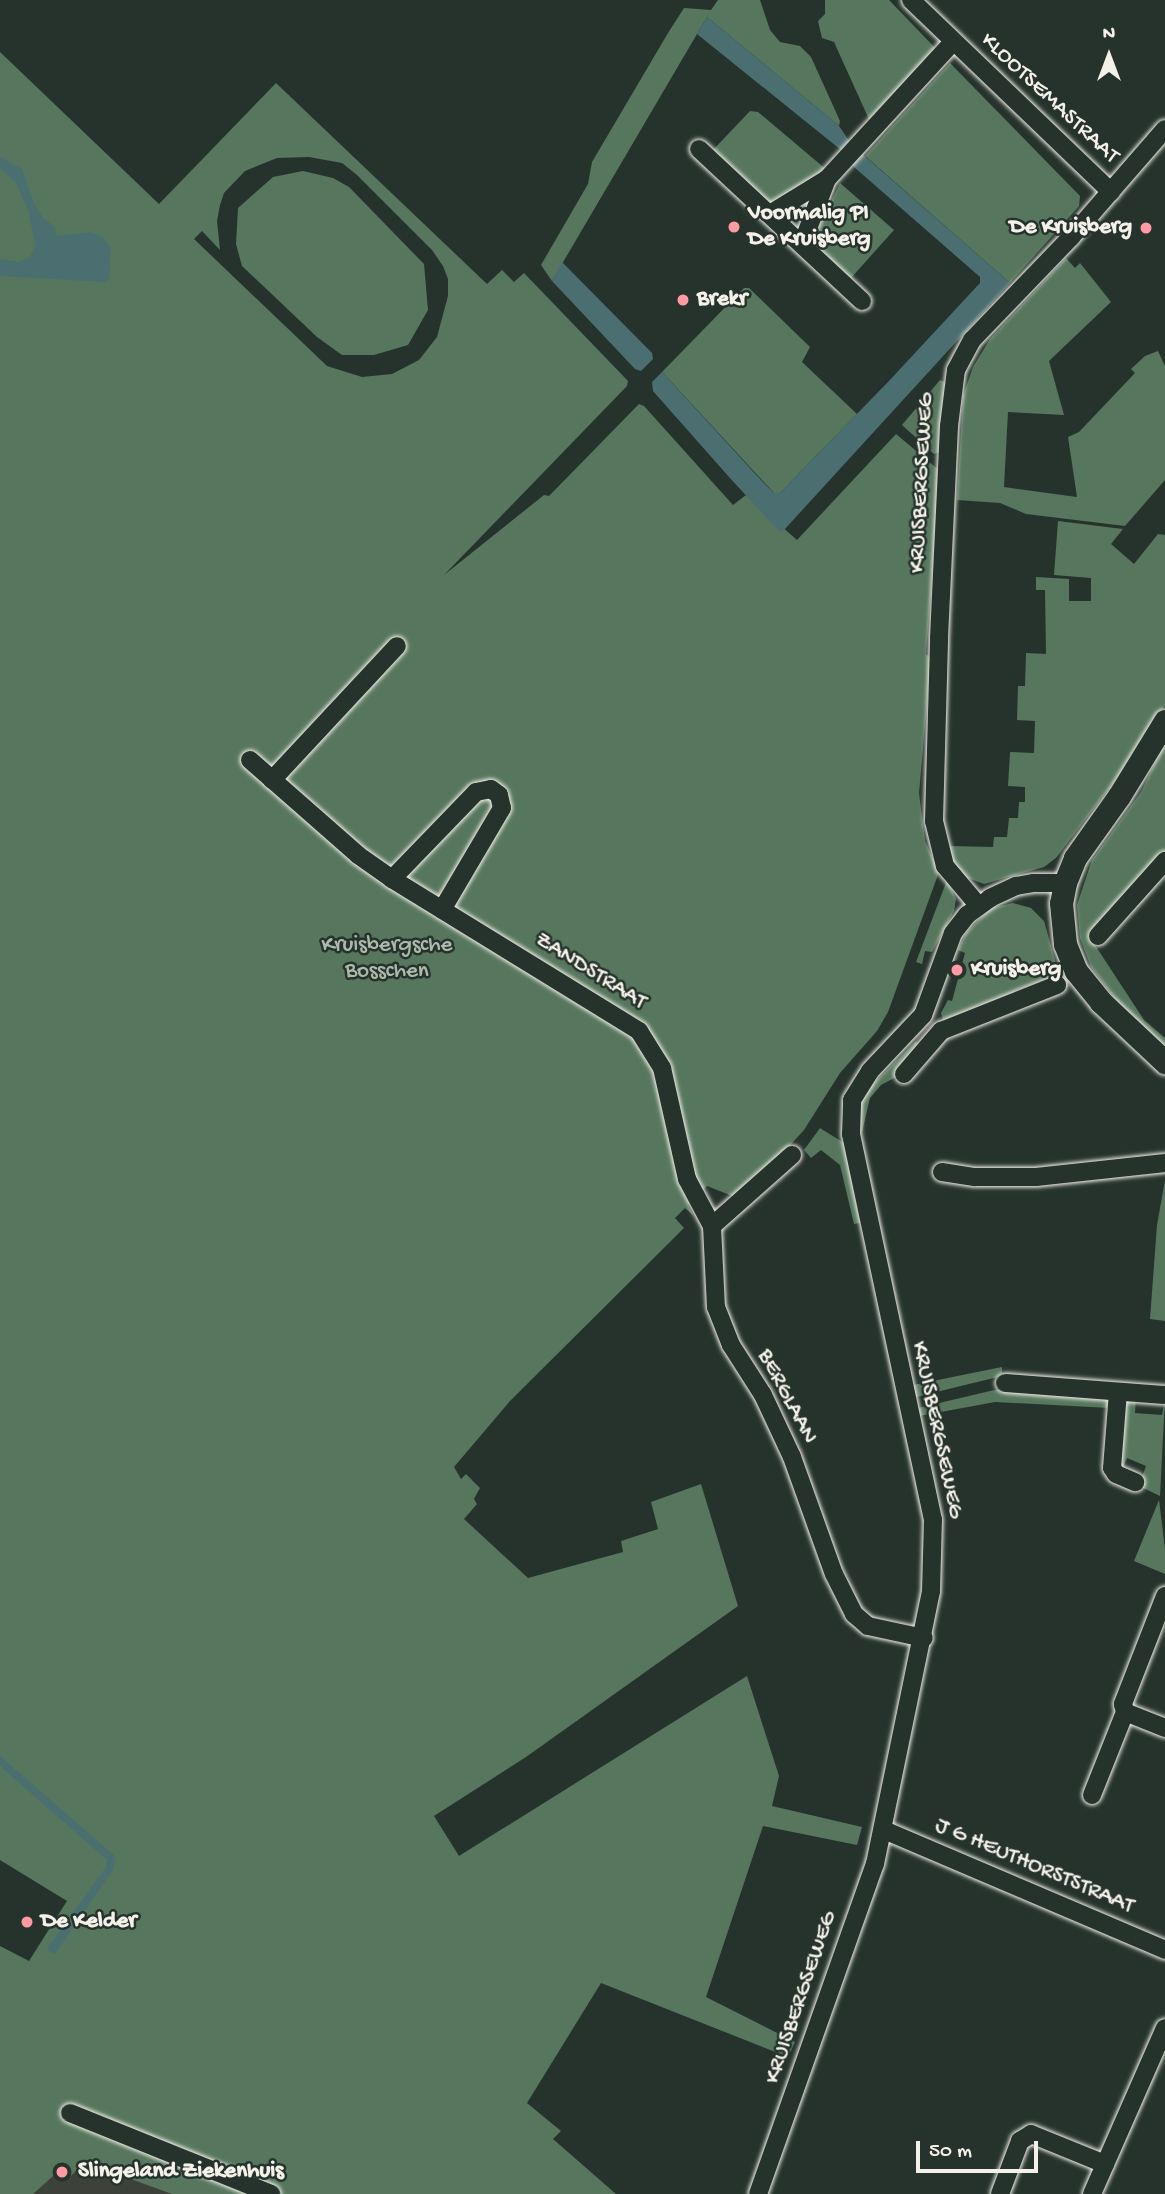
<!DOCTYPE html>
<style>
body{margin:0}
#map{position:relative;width:1165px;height:2194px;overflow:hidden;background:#26332d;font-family:"Gochi Hand",sans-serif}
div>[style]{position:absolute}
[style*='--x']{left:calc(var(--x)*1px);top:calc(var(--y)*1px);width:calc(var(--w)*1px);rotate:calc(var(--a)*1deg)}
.built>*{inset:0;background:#3c423a}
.green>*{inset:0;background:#56765e}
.water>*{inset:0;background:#4b6f70}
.roads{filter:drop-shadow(0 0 2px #f4f1e8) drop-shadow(0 0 2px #f4f1e8)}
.minor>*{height:18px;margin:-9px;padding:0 9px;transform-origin:9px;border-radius:9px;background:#26332d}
.major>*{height:23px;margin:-11.5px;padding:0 11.5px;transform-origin:11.5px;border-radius:11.5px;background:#26332d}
.dots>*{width:19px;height:19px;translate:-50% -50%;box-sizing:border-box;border:4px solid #26332d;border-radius:50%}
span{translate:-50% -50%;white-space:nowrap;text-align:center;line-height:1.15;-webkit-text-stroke:5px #26332d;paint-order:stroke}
.street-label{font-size:23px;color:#f4f1e8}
.poi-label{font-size:23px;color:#f4f1e8;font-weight:700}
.left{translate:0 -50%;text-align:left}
.right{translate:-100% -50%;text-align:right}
.park-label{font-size:23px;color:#adbaaa}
.north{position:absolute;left:1074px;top:21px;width:70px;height:70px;-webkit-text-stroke:5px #26332d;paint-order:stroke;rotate:0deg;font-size:19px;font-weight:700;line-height:28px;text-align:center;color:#f4f1e8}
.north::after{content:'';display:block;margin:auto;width:24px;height:32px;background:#f4f1e8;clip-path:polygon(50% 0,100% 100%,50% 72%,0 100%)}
.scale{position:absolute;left:916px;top:2141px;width:122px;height:32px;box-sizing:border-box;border:4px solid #f4f1e8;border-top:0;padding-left:9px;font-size:21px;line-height:24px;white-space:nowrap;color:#f4f1e8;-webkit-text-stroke:5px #26332d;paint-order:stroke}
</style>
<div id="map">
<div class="built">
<div style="clip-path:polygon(17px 2129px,180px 2194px,0 2194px)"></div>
</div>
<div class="green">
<div style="clip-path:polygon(718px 0,760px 0,770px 30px,780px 42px,800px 46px,811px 57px,840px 121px,839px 126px,707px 17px,552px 281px,541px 265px,588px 184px,592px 162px,668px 33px,684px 8px,711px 10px)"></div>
<div style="clip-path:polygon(825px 0,889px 0,940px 53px,872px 126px,834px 42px,822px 38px,818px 21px,825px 14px)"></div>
<div style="clip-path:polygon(evenodd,0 52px,159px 204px,276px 83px,487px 284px,502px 270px,514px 282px,524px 273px,628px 381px,627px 386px,444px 575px,544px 495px,549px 496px,639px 404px,644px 406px,733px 505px,746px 495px,797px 540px,896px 434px,940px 471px,926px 654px,931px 659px,919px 793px,925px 841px,939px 872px,888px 1012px,877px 1031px,840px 1073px,804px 1130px,784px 1152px,735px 1197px,707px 1186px,688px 1205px,694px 1216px,685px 1208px,675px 1218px,684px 1228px,510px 1401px,454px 1467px,461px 1479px,466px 1474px,480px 1488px,474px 1499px,477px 1504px,464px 1519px,528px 1578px,623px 1552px,621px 1541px,658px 1529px,651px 1502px,701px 1484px,738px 1606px,526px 1757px,434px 1816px,459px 1856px,747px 1676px,779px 1776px,772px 1806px,862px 1827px,857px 1845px,763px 1826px,706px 1997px,795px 2042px,788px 2057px,601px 1983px,527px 2103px,561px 2131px,553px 2139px,616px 2194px,172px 2194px,84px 2162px,70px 2177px,61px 2169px,33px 2194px,0 2194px,0 1946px,29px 1961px,67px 1901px,0 1860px,0 52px,309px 157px,342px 163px,357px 175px,432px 250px,443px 266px,448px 279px,448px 296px,437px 337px,419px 360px,392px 374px,362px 377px,327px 366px,194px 239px,202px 231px,220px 250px,217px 221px,220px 205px,224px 193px,245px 171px,277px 158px,309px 157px)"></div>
<div style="clip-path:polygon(950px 63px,1080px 196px,1079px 206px,1010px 283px,865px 156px)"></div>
<div style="clip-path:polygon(750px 111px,758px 112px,828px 171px,772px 209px,713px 150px)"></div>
<div style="clip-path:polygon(303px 171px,333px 178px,349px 187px,424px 264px,428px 310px,408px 345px,374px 355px,342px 355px,317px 337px,242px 266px,236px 244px,238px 208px,273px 177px)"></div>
<div style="clip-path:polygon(840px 183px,894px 230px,851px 278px,844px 278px,810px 246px)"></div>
<div style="clip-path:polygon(1066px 258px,1075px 268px,1080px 263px,1111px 302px,1049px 361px,1064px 415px,1008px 412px,1004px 487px,1077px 497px,1068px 437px,1079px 432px,1135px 373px,1131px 369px,1145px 356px,1158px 351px,1165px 366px,1165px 480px,1125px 526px,1026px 514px,1000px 503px,957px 500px,963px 396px,973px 367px,990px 339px)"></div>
<div style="clip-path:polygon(744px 288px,749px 288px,810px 347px,802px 362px,857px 414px,780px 493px,774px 493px,662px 372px)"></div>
<div style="clip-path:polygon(940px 380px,945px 382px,939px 452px,934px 454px,902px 425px)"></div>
<div style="clip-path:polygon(1058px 521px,1123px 529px,1111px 544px,1134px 564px,1158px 534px,1165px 535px,1165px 705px,1143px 744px,1056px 858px,1044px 867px,984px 884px,965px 877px,953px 862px,945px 838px,949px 846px,993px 847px,994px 837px,1007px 837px,1009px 818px,1018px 818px,1019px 802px,1025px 802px,1025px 787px,1008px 786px,1010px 752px,1034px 753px,1035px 721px,1017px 720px,1018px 686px,1025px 686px,1026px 653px,1046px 654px,1045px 590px,1036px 590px,1036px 577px,1069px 579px,1069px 601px,1091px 601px,1091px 578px,1054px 575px)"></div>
<div style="clip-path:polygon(1165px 742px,1165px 851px,1094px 935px,1095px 945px,1144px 1020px,1165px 1038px,1165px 1046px,1124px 1010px,1091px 967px,1080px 938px,1077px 905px,1092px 860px,1141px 792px)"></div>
<div style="clip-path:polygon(947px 880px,956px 899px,954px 911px,932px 952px,925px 951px,922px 964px,916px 962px)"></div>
<div style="clip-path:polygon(1013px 903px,1031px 908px,1044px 921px,1057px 967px,1068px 986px,1062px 989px,1046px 979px,1015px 991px,1012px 998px,991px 1007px,985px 1004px,955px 1016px,945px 1026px,941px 1013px,948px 1000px,952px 1001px,965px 953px,958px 950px,966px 933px,991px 908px)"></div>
<div style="clip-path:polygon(916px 1041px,921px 1047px,898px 1076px,881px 1085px,870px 1098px,862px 1132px,859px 1131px,861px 1104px,870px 1087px)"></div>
<div style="clip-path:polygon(820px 1128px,844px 1143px,860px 1223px,854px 1224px,840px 1165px,821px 1150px,811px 1158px,804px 1150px)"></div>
<div style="clip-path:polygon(1165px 1180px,1165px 1321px,1150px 1319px,1157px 1225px)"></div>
<div style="clip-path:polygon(1002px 1367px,1002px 1373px,1010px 1374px,916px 1397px,913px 1385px)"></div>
<div style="clip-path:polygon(1003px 1388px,1105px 1397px,1110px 1408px,995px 1402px,919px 1416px,918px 1408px)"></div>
<div style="clip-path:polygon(1136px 1397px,1135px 1413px,1162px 1415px,1165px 1399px,1160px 1496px,1139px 1486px,1146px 1466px,1127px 1458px,1122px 1469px,1119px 1468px,1125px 1402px)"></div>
<div style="clip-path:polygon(1159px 1500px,1165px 1549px,1165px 1574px,1134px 1561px)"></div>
</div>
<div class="water">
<div style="clip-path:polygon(707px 17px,839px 126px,852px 145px,1010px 283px,784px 530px,779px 531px,729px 477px,653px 391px,652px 382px,662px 372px,761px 480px,774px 493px,780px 493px,888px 382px,980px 283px,980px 277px,854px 167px,841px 150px,697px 34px)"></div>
<div style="clip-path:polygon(0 157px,22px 169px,34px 203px,43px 218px,55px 227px,56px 236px,91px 232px,103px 237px,111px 249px,109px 279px,105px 282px,0 276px,0 259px,19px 262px,30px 257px,35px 246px,29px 212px,16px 183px,0 168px)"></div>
<div style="clip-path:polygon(562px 262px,652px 353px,653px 359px,641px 371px,635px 369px,552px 281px)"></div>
<div style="clip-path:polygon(0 1756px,115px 1856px,113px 1870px,55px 1954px,48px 1951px,48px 1947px,106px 1867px,107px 1860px,0 1766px)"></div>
</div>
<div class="roads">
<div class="minor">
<div style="--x:911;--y:0;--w:277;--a:43.8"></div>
<div style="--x:699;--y:149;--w:223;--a:43"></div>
<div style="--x:827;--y:179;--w:186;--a:-47.4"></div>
<div style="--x:770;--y:214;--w:67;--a:-31.6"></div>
<div style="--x:827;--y:179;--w:70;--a:111"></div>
<div style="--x:250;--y:760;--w:144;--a:41.3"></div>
<div style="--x:358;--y:855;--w:42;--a:35.2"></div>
<div style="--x:392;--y:879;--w:290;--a:31.6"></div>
<div style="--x:639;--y:1031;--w:44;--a:58.1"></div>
<div style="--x:662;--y:1068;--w:114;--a:77.3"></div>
<div style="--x:687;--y:1179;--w:53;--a:62"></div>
<div style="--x:272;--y:780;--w:183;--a:-47"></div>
<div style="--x:392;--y:879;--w:121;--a:-46"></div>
<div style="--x:476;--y:792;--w:15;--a:-11"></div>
<div style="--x:491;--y:789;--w:10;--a:37"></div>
<div style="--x:499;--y:795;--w:13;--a:77"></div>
<div style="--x:502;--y:808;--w:118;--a:120.5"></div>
<div style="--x:978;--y:905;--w:51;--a:-130.2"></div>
<div style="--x:945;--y:866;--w:46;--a:-103.7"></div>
<div style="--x:934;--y:821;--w:183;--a:-88.4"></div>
<div style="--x:939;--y:638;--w:212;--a:-87.3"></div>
<div style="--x:949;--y:426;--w:56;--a:-82.9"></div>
<div style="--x:956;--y:370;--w:34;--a:-62"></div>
<div style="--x:972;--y:340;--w:143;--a:-46.1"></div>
<div style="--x:1071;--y:237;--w:143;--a:-49"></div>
<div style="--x:1098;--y:936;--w:101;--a:-48.2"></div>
<div style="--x:904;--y:1074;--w:57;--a:-49.3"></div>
<div style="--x:941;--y:1031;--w:125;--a:-21.6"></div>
<div style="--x:792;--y:1155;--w:107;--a:138.4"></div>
<div style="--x:712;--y:1226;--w:81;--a:87.2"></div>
<div style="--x:716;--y:1307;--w:41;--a:68.5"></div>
<div style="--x:731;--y:1345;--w:59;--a:57.4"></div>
<div style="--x:763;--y:1395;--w:68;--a:64.9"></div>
<div style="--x:792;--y:1457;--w:124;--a:70.3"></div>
<div style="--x:834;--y:1574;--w:45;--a:63.4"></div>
<div style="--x:854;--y:1614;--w:18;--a:41"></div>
<div style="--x:868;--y:1626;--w:57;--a:12.1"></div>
<div style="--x:942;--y:1172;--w:33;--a:9"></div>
<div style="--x:975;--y:1177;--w:61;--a:0"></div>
<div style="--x:1036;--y:1177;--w:130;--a:-6.2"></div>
<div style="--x:1005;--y:1383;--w:160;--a:4.3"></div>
<div style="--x:1118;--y:1392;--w:76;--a:94.5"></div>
<div style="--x:1112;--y:1468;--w:7;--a:56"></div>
<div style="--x:1116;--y:1474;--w:21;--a:23"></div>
<div style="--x:1165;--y:1596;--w:116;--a:111.3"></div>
<div style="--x:1123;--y:1704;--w:8;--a:76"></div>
<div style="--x:1125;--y:1712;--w:43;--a:21.8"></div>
<div style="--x:1092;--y:1795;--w:89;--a:-68.3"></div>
<div style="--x:884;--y:1830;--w:306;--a:23.1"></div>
<div style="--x:70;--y:2113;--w:217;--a:21.9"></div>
<div style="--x:758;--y:2194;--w:350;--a:-70.5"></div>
<div style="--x:875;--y:1864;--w:279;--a:-78.4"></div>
<div style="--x:931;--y:1591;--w:71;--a:-88.4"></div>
<div style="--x:933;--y:1520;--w:395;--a:-102"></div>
<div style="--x:851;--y:1134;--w:34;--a:-88"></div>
<div style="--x:852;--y:1100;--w:34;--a:-58"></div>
<div style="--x:870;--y:1071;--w:77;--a:-46.6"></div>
<div style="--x:923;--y:1015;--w:87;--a:-69.9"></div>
<div style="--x:953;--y:933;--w:23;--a:-52"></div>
<div style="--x:967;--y:915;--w:29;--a:-36"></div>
<div style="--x:990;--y:898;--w:29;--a:-25"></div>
<div style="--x:1016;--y:886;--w:17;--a:-10"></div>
<div style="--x:1033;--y:883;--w:32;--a:0"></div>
<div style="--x:1000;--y:2194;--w:57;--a:-69.3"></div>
<div style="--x:1020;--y:2141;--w:13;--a:-32"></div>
<div style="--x:1031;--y:2134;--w:80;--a:22.1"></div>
<div style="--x:1092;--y:2194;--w:181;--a:-66.3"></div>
</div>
<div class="major">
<div style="--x:1165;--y:721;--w:88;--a:121.5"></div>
<div style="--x:1119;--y:796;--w:76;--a:125.4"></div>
<div style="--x:1075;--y:858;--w:27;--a:112"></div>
<div style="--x:1065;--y:883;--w:20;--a:101"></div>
<div style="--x:1061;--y:903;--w:41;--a:84.4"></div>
<div style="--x:1065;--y:944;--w:29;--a:68"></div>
<div style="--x:1076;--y:971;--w:40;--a:51"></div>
<div style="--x:1101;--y:1002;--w:88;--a:43.2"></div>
</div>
</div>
<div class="dots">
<div style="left:734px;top:227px;background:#ff9aa2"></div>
<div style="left:1146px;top:228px;background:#ff9aa2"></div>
<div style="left:683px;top:300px;background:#ff9aa2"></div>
<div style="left:957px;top:970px;background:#ff9aa2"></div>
<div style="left:27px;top:1922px;background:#ff9aa2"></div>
<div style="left:62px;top:2172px;background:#ff9aa2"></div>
</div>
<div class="street-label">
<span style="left:1049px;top:99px;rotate:43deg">KLOOTSEMASTRAAT</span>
<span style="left:923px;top:483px;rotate:-87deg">KRUISBERGSEWEG</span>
<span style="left:590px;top:972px;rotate:32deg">ZANDSTRAAT</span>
<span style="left:786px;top:1397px;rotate:62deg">BERGLAAN</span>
<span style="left:936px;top:1430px;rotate:78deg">KRUISBERGSEWEG</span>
<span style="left:1034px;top:1867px;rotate:23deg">J G HEUTHORSTSTRAAT</span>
<span style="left:802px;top:1998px;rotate:-71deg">KRUISBERGSEWEG</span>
</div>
<div class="poi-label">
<span class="left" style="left:748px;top:227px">Voormalig PI<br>De Kruisberg</span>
<span class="right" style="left:1132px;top:228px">De Kruisberg</span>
<span class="left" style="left:697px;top:300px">Brekr</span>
<span class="left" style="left:971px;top:970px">Kruisberg</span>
<span class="left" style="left:41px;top:1922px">De Kelder</span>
<span class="left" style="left:78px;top:2172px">Slingeland Ziekenhuis</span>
</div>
<div class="park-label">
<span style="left:387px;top:959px">Kruisbergsche<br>Bosschen</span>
</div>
<div class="north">N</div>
<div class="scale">50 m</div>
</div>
